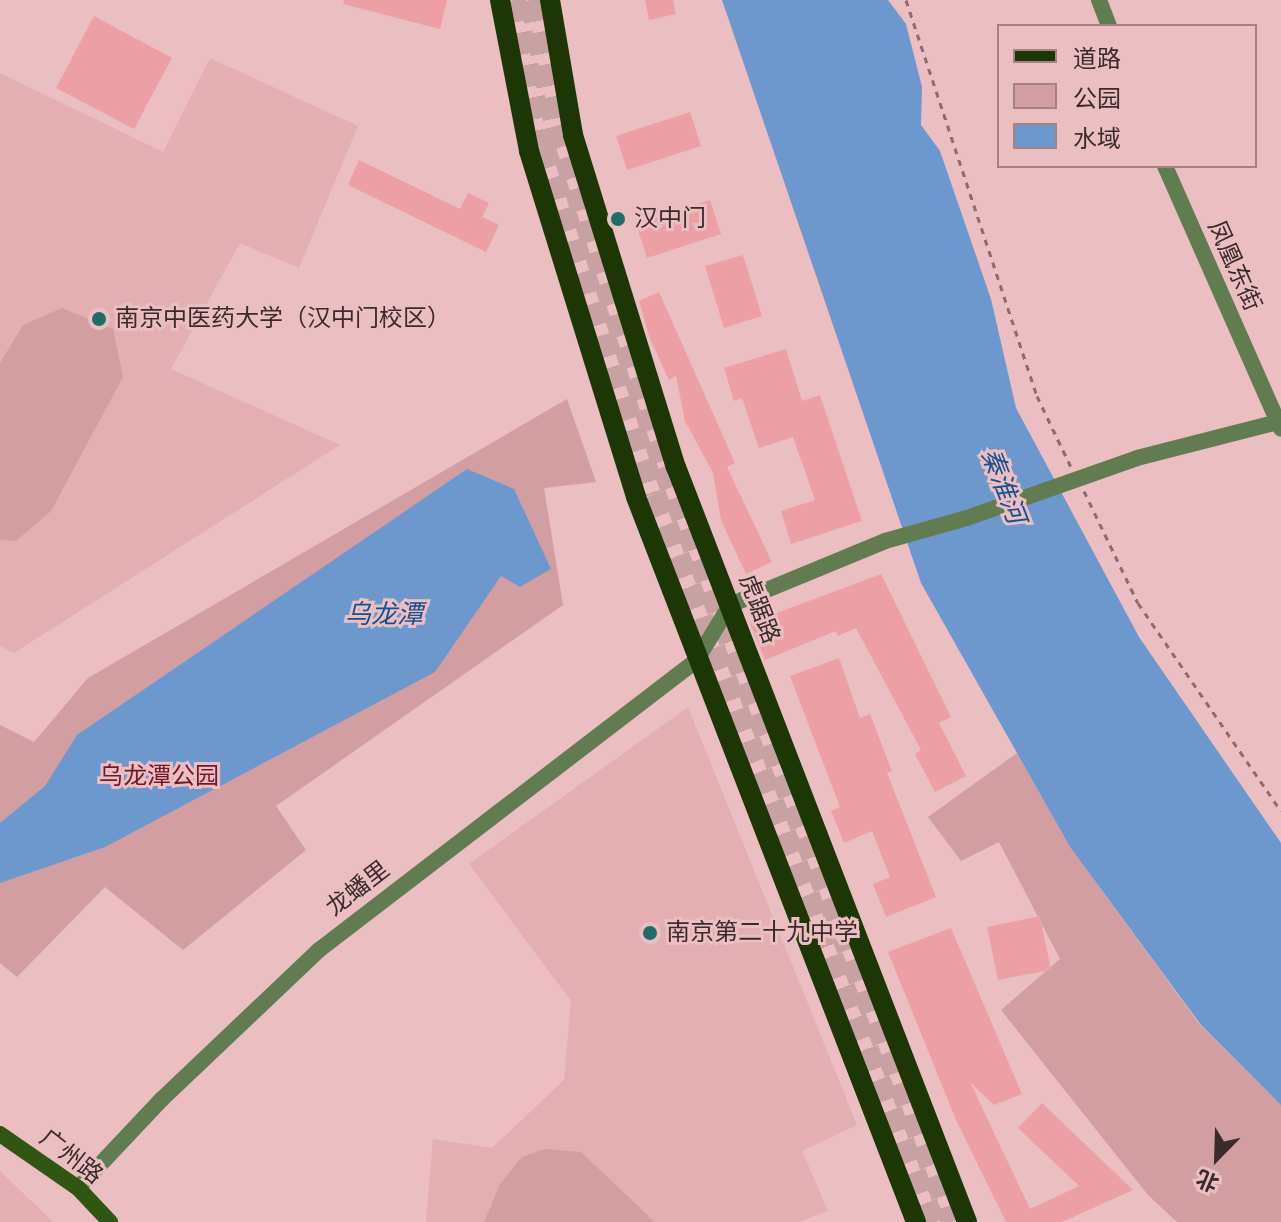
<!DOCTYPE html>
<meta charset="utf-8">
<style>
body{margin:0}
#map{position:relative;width:1281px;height:1222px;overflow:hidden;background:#ebbec1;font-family:"Varela Round","Noto Sans SC",sans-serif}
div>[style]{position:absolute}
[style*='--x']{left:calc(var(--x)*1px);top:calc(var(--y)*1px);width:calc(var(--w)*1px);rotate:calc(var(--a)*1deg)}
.built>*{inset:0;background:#e4afb2}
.green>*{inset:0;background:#d29ea1}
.water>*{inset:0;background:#6d98ce}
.building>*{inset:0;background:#ed9fa6}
.trunk-tunnel>*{height:22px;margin-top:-11px;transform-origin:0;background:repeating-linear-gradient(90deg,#c8a1a3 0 22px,transparent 0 33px)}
.path>*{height:3px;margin-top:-1.5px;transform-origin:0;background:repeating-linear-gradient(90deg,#8b6d6f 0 6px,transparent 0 12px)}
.minor>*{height:16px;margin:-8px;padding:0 8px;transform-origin:8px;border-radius:8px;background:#627c52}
.tertiary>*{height:16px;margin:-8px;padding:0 8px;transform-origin:8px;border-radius:8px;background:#627c52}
.secondary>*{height:16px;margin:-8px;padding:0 8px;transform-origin:8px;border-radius:8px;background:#315512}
.primary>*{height:20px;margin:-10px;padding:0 10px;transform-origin:10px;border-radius:10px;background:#1c3606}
.minor-bridge>*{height:16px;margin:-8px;padding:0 8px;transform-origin:8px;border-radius:8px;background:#627c52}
.dots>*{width:22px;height:22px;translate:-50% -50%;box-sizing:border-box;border:4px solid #ebbec1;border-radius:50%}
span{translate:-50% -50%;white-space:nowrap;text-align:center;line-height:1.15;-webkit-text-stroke:6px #ebbec1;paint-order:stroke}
.poi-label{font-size:24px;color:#3c2b2c}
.left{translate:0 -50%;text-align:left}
.street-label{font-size:24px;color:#3c2b2c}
.park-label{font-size:24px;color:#71172a}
.water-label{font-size:26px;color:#145192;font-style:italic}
.legend{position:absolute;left:997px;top:24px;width:260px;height:144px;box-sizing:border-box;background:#ebbec1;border:2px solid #a58385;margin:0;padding:10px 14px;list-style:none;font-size:24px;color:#3c2b2c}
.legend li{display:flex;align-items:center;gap:16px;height:40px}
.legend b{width:40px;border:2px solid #a58385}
.north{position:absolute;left:1177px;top:1118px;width:80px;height:80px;-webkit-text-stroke:6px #ebbec1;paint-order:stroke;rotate:203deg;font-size:22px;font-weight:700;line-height:32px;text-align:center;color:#3c2b2c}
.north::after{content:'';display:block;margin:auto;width:28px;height:36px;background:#3c2b2c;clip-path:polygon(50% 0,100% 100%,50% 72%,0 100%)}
</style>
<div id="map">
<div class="built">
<div style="clip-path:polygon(210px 58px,358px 126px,299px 268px,240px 243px,171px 369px,340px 445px,14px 653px,0 646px,0 73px,163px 152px)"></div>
<div style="clip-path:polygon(688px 707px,857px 1125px,802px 1151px,828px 1211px,799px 1222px,426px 1222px,433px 1139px,492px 1148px,564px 1080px,571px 1001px,469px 864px)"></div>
<div style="clip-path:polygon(0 1171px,53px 1222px,0 1222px)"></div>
</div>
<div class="green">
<div style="clip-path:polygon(62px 308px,113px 329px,123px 377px,51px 511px,16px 541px,0 540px,0 363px,23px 325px)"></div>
<div style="clip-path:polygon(567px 399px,596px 482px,544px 488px,563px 605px,276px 806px,306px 850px,183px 950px,105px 887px,17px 977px,0 963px,0 725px,34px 742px,88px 678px)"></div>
<div style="clip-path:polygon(1017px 753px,1070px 847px,1200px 1025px,1272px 1096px,1281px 1091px,1281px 1222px,1177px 1222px,1148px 1195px,1001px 1010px,1060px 959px,999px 842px,961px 861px,928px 817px)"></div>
<div style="clip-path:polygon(545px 1149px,581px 1152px,655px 1222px,484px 1222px,500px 1184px,522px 1157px)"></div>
</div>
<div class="water">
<div style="clip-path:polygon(722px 0,888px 0,906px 24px,922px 87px,921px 125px,940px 151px,991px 299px,1016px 408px,1139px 637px,1281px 843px,1281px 1105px,1201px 1025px,1070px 847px,921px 583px)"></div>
<div style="clip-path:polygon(467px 469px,514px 489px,551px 569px,520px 587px,501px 576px,435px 672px,105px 847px,0 883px,0 823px,45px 786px,77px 735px)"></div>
</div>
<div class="building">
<div style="clip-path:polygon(344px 0,447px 0,440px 29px,343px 4px)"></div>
<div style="clip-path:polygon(645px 0,673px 0,676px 14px,649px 20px)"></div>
<div style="clip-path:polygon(94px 16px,172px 58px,134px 129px,56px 88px)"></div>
<div style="clip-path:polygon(690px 112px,701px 146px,627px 170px,616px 136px)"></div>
<div style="clip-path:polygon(359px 160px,460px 209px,468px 193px,489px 203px,482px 217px,499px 225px,486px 252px,348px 185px)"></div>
<div style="clip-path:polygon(710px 200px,721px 234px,647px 258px,636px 224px)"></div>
<div style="clip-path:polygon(743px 255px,762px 316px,724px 328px,705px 266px)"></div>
<div style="clip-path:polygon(659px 292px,735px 463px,727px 467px,772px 562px,746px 574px,721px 520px,713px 473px,685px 421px,676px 376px,669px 380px,650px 339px,639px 301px)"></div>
<div style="clip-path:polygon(786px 349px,802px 401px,820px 395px,862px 521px,791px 544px,781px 511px,815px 500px,793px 437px,759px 448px,742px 398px,734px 401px,724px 368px)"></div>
<div style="clip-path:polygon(881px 574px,951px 717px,939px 723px,966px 776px,935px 792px,915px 754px,921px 750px,856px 628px,838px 636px,836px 631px,765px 660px,750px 623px)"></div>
<div style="clip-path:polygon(839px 658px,860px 718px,870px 714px,892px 771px,887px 773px,936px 897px,886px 917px,873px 884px,890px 877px,872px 831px,844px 843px,831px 811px,840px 807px,790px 676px)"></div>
<div style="clip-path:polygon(1040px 916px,1051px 970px,998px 980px,987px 927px)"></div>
<div style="clip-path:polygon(951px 928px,1022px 1094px,994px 1105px,970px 1082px,1030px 1209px,1079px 1186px,1018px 1128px,1042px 1103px,1133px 1190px,1062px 1222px,1006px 1222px,956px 1120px,888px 952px)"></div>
</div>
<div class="trunk-tunnel">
<div style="--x:515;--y:0;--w:149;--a:78.8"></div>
<div style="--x:544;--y:146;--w:365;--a:72.3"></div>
<div style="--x:655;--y:494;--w:780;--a:69.03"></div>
<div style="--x:531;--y:0;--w:128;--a:79.2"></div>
<div style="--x:555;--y:126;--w:358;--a:72.4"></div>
<div style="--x:663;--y:467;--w:808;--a:69.05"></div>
</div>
<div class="path">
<div style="--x:906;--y:0;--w:417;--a:71.7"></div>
<div style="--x:1037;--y:396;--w:79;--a:64.4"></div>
<div style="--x:1084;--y:491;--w:124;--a:64.3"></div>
<div style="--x:1138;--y:603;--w:252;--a:55.5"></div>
</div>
<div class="minor">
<div style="--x:1137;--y:458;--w:146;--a:-14.3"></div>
<div style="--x:78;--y:1188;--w:122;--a:-46.7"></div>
<div style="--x:162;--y:1099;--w:216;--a:-43.5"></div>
<div style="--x:319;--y:950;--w:475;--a:-37.5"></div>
<div style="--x:696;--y:661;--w:66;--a:-58.7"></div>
<div style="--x:730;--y:605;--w:168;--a:-22.4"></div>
</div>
<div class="tertiary">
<div style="--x:1099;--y:0;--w:28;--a:69"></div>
<div style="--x:1165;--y:166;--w:287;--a:66.2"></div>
</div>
<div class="secondary">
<div style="--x:0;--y:1134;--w:95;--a:34.7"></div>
<div style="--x:78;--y:1188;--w:47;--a:46.7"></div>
</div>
<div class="primary">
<div style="--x:500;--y:0;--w:154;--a:79.1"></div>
<div style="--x:529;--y:151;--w:362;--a:72.8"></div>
<div style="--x:636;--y:497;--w:777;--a:68.88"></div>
<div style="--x:550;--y:0;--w:137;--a:80.3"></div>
<div style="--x:573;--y:135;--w:348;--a:72.8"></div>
<div style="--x:676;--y:467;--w:809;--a:68.92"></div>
</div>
<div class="minor-bridge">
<div style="--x:885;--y:541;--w:85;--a:-15.7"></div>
<div style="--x:967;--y:518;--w:180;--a:-19.4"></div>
</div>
<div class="dots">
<div style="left:618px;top:219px;background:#1f6c6b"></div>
<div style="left:99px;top:319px;background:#1f6c6b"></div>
<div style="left:650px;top:933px;background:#1f6c6b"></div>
</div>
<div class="poi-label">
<span class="left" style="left:634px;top:219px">汉中门</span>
<span class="left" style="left:115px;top:319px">南京中医药大学（汉中门校区）</span>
<span class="left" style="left:666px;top:933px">南京第二十九中学</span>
</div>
<div class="street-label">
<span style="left:1234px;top:266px;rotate:66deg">凤凰东街</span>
<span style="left:759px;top:609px;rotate:69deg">虎踞路</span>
<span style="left:358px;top:889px;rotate:-38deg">龙蟠里</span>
<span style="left:71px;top:1157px;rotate:38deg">广州路</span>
</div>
<div class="park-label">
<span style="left:159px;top:777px">乌龙潭公园</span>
</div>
<div class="water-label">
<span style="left:1003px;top:486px;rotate:69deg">秦淮河</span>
<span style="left:384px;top:615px">乌龙潭</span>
</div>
<ul class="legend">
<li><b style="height:10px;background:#1c3606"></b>道路</li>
<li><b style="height:22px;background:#d29ea1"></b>公园</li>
<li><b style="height:22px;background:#6d98ce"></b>水域</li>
</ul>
<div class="north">北</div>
</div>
